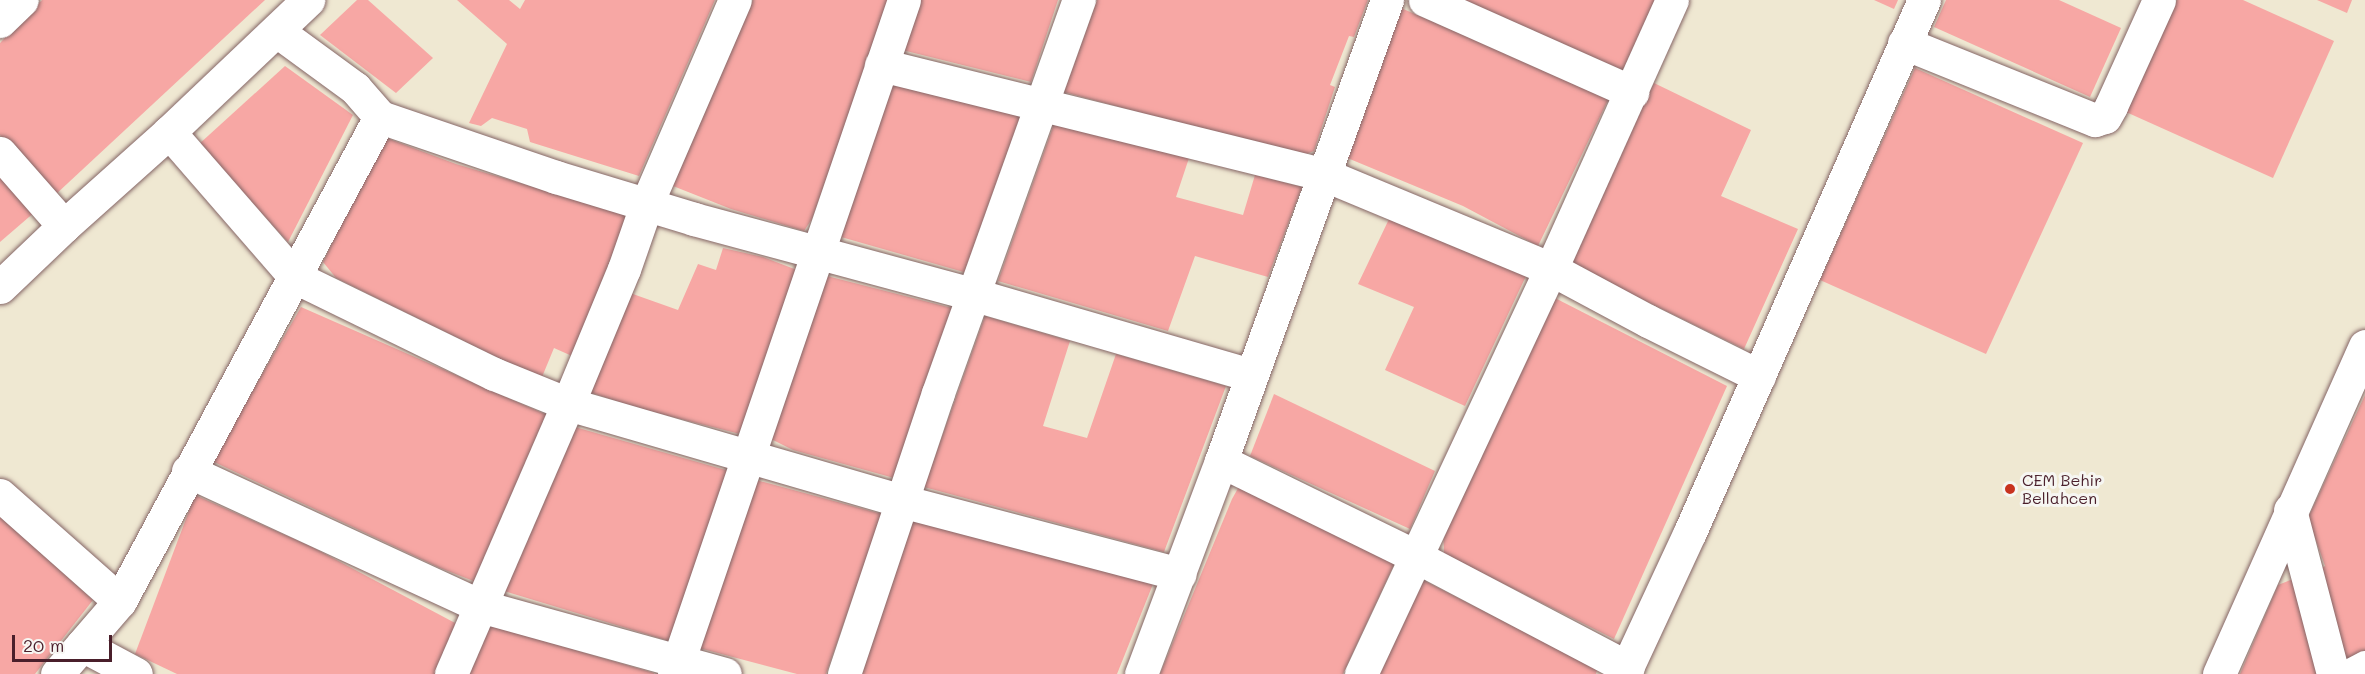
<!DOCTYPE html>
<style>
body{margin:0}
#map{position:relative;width:2365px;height:674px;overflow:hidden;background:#efe8d2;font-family:Mali,sans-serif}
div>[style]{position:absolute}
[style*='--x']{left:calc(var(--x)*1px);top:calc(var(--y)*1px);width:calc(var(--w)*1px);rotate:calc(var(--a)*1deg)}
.building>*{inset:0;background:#f7a7a4}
.roads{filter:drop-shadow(0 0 2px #846565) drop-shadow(0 0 2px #846565)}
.street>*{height:33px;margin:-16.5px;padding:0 16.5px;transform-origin:16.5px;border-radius:16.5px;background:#fff}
.dots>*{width:16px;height:16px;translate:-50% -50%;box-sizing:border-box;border:3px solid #f6f6f2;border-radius:50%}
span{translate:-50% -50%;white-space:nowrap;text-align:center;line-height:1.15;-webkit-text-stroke:6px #f6f6f2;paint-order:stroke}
.poi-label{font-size:16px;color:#4a1f2b}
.left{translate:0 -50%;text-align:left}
.scale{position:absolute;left:12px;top:635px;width:100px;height:27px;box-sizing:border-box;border:3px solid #4a1f2b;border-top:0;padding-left:8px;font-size:18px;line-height:21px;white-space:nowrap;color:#4a1f2b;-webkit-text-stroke:4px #f6f6f2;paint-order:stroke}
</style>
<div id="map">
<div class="building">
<div style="clip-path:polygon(42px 0,265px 0,54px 196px,0 135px,0 43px)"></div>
<div style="clip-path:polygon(357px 0,368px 0,433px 58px,396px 93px,320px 35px)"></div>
<div style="clip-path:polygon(457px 0,509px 0,520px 9px,525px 0,715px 0,639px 176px,530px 142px,527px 129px,492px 118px,481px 126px,469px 123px,507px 44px)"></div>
<div style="clip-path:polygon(753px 0,889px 0,812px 219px,804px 231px,731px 209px,673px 186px)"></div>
<div style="clip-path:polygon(920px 0,1058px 0,1031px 82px,902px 50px)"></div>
<div style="clip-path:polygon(1097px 0,1368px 0,1354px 37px,1349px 36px,1330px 85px,1335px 87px,1314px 151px,1301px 156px,1064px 92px)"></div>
<div style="clip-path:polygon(1457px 0,1656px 0,1621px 74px)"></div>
<div style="clip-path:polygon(1874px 0,1898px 0,1894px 9px)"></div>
<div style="clip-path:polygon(1946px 0,2059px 0,2121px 28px,2090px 97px,1934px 27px)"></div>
<div style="clip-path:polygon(2177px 0,2243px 0,2334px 41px,2273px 178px,2126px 112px)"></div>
<div style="clip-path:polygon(2317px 0,2352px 0,2347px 13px)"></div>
<div style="clip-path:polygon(1401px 8px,1609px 98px,1538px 246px,1463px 206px,1345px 157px)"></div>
<div style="clip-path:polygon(285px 66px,353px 115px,288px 242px,198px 145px)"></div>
<div style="clip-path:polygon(1915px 68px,2083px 143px,1986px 354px,1820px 280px)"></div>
<div style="clip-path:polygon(1654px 83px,1751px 130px,1721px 196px,1798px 229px,1744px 349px,1580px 269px,1569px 260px)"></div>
<div style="clip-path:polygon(892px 84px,1021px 115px,967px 273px,841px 237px)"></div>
<div style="clip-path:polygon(1054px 124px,1189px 158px,1176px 197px,1243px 215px,1255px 175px,1302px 187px,1268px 277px,1195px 256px,1168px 331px,998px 281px)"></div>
<div style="clip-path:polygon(384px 137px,456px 164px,628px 215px,572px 356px,554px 348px,542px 377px,502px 360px,336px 278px,323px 262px)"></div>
<div style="clip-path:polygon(0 171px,36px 211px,0 242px)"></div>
<div style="clip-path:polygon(1390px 217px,1526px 276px,1465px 406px,1385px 370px,1414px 307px,1358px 284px)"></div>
<div style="clip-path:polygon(723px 248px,763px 257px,797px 270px,740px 434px,637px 408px,589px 392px,630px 293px,678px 310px,698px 264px,716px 270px)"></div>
<div style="clip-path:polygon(827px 276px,952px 308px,894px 478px,793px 450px,769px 438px)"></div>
<div style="clip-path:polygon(1553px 297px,1727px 386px,1614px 639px,1444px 554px,1443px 525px)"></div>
<div style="clip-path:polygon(301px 307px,547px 415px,476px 582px,440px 568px,212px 461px)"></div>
<div style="clip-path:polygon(985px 316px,1070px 341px,1043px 426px,1087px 438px,1116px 354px,1226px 386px,1164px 552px,924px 487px)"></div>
<div style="clip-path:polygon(1274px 394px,1435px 471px,1410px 529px,1250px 456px)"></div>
<div style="clip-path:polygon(2365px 395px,2365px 652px,2347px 662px,2321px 568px,2325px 566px,2308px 518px)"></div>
<div style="clip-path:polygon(575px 427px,729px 471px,669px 641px,504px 591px)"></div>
<div style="clip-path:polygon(756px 480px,882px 514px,826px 674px,797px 674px,695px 647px)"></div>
<div style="clip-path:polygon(1241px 483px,1397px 558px,1343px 674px,1160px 674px,1232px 499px)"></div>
<div style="clip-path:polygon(195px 495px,312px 547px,457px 624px,436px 674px,177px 674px,135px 654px)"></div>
<div style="clip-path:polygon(0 516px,93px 600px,35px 674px,0 674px)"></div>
<div style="clip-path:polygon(913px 521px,1153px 584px,1117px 674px,862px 674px)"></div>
<div style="clip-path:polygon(2293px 579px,2319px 674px,2240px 674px,2278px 585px)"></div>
<div style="clip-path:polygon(1423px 580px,1597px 669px,1596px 674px,1378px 674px)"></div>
<div style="clip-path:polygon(486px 624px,654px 673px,654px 674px,465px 674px)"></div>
</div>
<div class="roads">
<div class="street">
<div style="--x:1425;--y:0;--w:227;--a:24"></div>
<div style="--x:0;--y:21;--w:30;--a:-44"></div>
<div style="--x:277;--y:31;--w:97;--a:36.2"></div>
<div style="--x:355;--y:88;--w:38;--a:49"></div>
<div style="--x:380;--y:117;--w:186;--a:18.8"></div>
<div style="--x:556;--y:177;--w:144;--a:16.9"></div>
<div style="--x:694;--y:219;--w:291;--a:15.1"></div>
<div style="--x:975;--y:295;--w:286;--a:16.2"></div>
<div style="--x:1904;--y:43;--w:206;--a:22"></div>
<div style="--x:2095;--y:120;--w:10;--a:-17"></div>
<div style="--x:2105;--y:117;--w:13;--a:-61"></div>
<div style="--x:2111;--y:106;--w:116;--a:-65.6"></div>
<div style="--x:881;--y:65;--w:455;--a:13.9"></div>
<div style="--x:1323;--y:174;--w:247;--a:22.6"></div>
<div style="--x:1551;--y:269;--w:110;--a:28.2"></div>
<div style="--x:1648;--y:321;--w:124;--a:26.4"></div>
<div style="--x:169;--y:132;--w:192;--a:49"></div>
<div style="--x:295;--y:277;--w:221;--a:26"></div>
<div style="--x:494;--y:374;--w:80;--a:22.1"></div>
<div style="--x:568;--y:404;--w:347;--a:16.2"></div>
<div style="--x:901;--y:501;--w:288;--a:14.7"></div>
<div style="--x:0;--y:153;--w:97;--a:48.8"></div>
<div style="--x:0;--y:287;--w:88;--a:-43.6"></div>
<div style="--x:64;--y:226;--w:141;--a:-41.8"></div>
<div style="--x:169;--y:132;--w:192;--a:-43.5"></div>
<div style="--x:1221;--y:461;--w:218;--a:26.1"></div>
<div style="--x:1417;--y:557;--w:238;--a:27.7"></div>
<div style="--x:188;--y:471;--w:322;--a:24.8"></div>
<div style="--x:480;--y:606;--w:254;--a:15.5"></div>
<div style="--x:0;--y:495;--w:160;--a:41.5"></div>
<div style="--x:2290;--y:510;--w:170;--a:75.3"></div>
<div style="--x:82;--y:645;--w:61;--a:28.2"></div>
<div style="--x:57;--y:674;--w:96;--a:-49.2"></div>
<div style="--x:120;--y:601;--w:549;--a:-61.76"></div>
<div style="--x:451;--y:674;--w:294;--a:-66.6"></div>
<div style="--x:568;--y:404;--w:146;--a:-67.5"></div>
<div style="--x:624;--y:269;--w:70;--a:-70.8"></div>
<div style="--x:647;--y:203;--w:221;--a:-66.6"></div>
<div style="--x:674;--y:674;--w:712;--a:-71.16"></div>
<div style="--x:844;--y:674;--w:296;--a:-71.5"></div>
<div style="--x:938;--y:393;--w:418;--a:-70.3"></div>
<div style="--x:1141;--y:674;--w:228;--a:-69.4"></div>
<div style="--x:1221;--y:461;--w:490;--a:-70.2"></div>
<div style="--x:1361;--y:674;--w:447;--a:-64.9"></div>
<div style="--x:1551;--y:269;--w:295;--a:-65.8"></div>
<div style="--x:1624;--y:674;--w:157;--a:-65.1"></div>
<div style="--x:1690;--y:532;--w:581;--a:-66.26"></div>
<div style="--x:2219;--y:674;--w:359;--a:-66"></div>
<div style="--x:2352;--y:674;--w:15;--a:-28"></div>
</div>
</div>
<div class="dots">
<div style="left:2010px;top:489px;background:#c8321e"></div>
</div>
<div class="poi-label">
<span class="left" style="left:2022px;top:489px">CEM Behir<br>Bellahcen</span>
</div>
<div class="scale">20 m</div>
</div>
